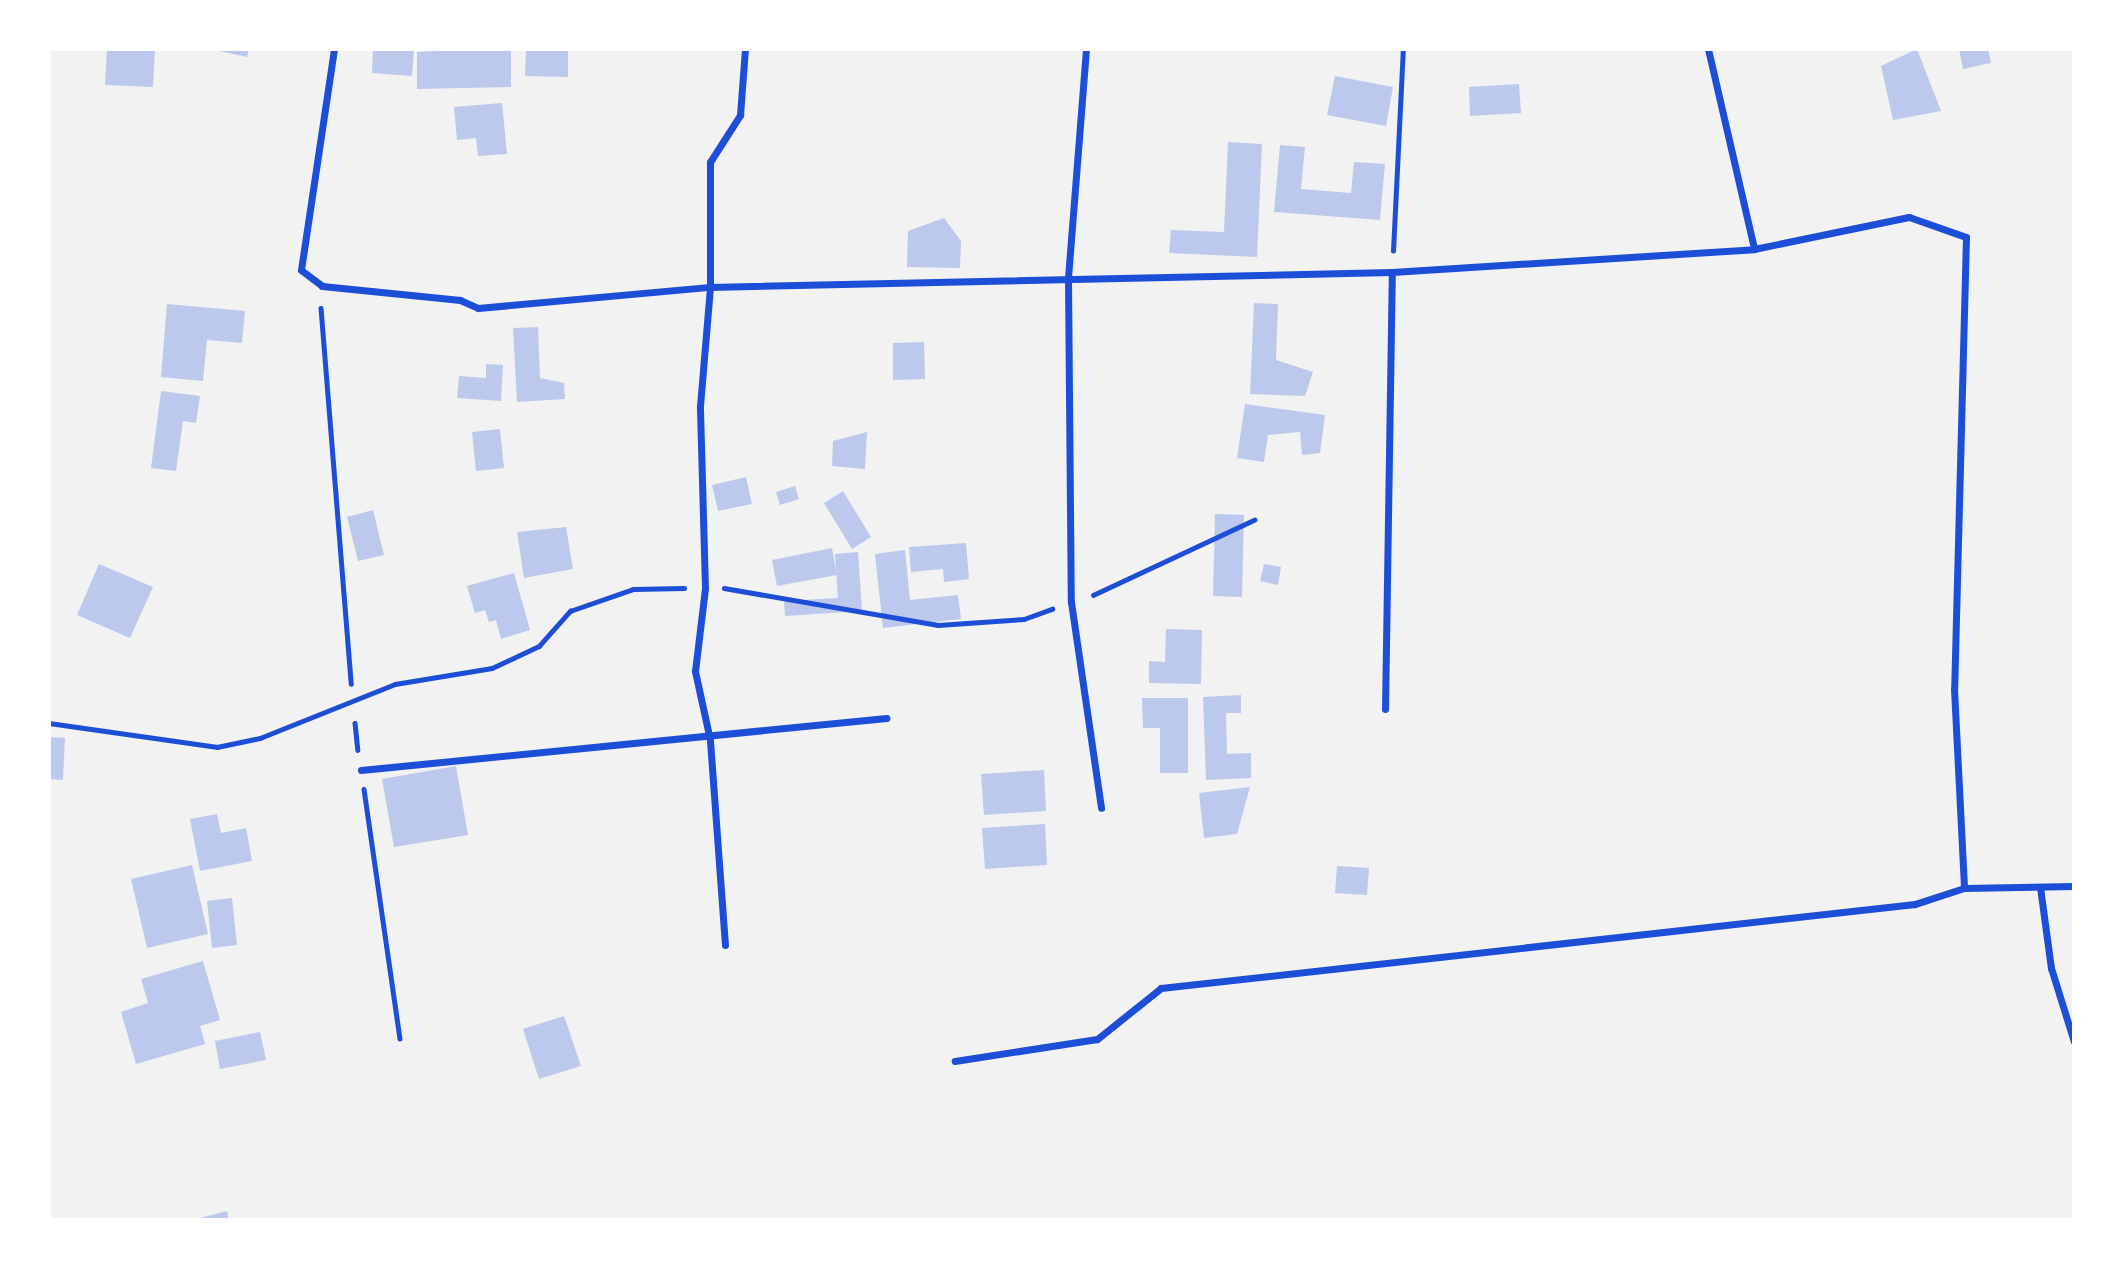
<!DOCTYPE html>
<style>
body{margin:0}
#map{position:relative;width:2123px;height:1269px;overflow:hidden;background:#f2f2f2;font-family:"Noto Sans",sans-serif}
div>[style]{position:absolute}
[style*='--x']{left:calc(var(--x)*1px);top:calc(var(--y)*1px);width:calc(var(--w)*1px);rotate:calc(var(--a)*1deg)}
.building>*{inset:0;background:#bdc9ec}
.path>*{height:4.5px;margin:-2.25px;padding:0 2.25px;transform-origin:2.25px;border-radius:2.25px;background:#1d4ed8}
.minor>*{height:7px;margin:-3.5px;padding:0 3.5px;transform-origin:3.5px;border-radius:3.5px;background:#1d4ed8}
span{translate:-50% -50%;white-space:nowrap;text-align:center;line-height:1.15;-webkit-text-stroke:5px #fff;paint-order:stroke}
.frame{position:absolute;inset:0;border:51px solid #fff;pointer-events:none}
</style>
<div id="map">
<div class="building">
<div style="clip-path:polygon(107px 49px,155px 49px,153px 87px,105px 85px)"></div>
<div style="clip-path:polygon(210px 49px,249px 49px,247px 57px)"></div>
<div style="clip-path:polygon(373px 49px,414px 49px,412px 76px,372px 73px)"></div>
<div style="clip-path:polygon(471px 49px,511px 49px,511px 87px,417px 89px,417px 52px)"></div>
<div style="clip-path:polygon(526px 49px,568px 50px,568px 77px,525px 76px)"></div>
<div style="clip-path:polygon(1917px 49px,1941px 111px,1893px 120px,1881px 66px)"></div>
<div style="clip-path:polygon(1959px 49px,1988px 49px,1991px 63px,1963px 69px)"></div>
<div style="clip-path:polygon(1335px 76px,1393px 87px,1386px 126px,1327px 115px)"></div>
<div style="clip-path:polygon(1519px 84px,1521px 113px,1470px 116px,1469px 87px)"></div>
<div style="clip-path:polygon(502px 103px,507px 154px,478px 156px,476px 138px,457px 140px,454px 107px)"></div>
<div style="clip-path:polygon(1228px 142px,1262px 144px,1257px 257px,1169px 253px,1171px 230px,1224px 232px)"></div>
<div style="clip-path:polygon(1280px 145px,1305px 147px,1301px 189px,1351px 193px,1354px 162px,1385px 164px,1380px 220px,1274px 212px)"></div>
<div style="clip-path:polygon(944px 218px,961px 241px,960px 268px,907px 267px,908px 231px)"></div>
<div style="clip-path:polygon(1254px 303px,1278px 304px,1276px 360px,1313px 372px,1305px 396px,1250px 394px)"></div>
<div style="clip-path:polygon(167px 304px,245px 311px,242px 343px,207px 340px,203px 381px,161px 377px)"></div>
<div style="clip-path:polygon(538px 327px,540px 378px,564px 383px,565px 399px,517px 402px,513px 328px)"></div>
<div style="clip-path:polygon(924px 342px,925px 379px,893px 380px,893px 343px)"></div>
<div style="clip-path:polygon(486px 364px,503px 365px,501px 401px,457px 398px,459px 376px,486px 378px)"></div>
<div style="clip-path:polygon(161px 391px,200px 396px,196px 423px,183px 421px,176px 471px,151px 468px)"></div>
<div style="clip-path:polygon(1245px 404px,1325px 415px,1320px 453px,1302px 455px,1300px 432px,1268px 435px,1264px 462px,1237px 458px)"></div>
<div style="clip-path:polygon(500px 429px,504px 468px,476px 471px,472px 432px)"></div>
<div style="clip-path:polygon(867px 432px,865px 469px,832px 466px,833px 441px)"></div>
<div style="clip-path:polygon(746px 477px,752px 504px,718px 511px,712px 485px)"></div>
<div style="clip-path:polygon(795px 486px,799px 499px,780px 505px,776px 492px)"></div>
<div style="clip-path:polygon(843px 491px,871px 537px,852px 549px,824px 503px)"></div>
<div style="clip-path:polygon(373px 510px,384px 555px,358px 561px,347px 517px)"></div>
<div style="clip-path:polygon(1215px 514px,1244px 515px,1242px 597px,1213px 596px)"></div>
<div style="clip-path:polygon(566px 527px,573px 569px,524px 578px,517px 532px)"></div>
<div style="clip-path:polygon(966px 543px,969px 579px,944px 582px,943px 569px,911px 572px,909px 547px)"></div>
<div style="clip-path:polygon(832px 548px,837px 575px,777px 586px,772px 560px)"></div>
<div style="clip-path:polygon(905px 550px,910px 600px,958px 595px,961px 619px,883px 628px,875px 554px)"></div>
<div style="clip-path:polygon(858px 552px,862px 611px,785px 616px,784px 601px,838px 598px,835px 554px)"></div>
<div style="clip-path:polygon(99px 564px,153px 587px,130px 638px,77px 615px)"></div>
<div style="clip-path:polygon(1264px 564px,1281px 567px,1278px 585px,1260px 581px)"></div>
<div style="clip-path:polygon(514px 573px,530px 630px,501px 639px,496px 620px,489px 622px,485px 610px,475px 613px,467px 586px)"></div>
<div style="clip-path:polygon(1166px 629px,1202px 630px,1201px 684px,1149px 683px,1149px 661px,1165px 662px)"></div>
<div style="clip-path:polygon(1241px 695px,1241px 713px,1226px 713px,1227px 754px,1251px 753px,1251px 778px,1206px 780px,1203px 697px)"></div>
<div style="clip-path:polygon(1142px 698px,1188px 698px,1188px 773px,1160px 773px,1160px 728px,1143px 728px)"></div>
<div style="clip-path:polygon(49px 737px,65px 738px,63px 780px,49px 779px)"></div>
<div style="clip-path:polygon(456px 766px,468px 835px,394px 847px,382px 779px)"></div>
<div style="clip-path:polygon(1044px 770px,1046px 811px,984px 815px,981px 774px)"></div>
<div style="clip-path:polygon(1250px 787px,1237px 834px,1204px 838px,1199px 793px)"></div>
<div style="clip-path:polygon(217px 814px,221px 833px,246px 828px,252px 861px,200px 871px,190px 819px)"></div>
<div style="clip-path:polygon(1045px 824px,1047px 865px,985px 869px,982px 828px)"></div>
<div style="clip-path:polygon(192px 865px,208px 934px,147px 948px,131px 879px)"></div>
<div style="clip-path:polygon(1337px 866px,1369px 868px,1367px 895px,1335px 893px)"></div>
<div style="clip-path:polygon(232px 898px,237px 945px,212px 948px,207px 901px)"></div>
<div style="clip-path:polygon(203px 961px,220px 1020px,200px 1026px,205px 1044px,136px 1064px,121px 1012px,148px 1003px,141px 979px)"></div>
<div style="clip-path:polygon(564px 1016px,581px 1066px,539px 1079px,523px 1029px)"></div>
<div style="clip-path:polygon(260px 1032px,266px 1060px,220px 1069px,215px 1041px)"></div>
<div style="clip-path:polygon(227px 1211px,229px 1220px,196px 1220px,196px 1219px)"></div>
</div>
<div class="path">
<div style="--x:1393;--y:251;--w:202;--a:-87.2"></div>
<div style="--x:321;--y:308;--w:377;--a:85.4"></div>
<div style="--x:724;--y:588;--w:217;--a:9.8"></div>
<div style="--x:938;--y:625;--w:86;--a:-4"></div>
<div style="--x:1024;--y:619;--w:30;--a:-20"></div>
<div style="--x:1093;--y:595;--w:178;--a:-25"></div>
<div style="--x:49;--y:723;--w:170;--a:8.1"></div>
<div style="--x:217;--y:747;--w:44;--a:-11.8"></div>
<div style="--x:260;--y:738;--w:145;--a:-21.8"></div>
<div style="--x:395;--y:684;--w:98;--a:-9.4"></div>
<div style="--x:492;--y:668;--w:52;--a:-25.1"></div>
<div style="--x:539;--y:646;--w:47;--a:-48.5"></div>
<div style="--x:570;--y:611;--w:67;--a:-19.2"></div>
<div style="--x:633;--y:589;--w:51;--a:-1.1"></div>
<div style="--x:355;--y:723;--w:27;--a:84"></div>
<div style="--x:364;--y:789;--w:252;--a:81.8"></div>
</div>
<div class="minor">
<div style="--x:334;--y:49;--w:223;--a:98.5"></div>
<div style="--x:301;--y:270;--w:26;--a:37"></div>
<div style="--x:322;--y:286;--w:139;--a:5.8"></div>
<div style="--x:460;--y:300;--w:20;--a:24"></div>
<div style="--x:478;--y:308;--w:233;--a:-5.2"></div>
<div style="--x:710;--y:287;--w:125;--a:-90"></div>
<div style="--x:710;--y:162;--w:56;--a:-57.4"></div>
<div style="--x:740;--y:115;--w:66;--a:-85.7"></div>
<div style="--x:1086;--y:49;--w:231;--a:94.5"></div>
<div style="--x:1068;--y:279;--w:323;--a:89.5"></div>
<div style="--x:1071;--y:602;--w:208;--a:81.7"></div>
<div style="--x:1708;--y:49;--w:205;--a:77"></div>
<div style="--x:1385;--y:709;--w:437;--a:-89.1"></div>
<div style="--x:361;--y:770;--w:528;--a:-5.66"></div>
<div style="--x:2040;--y:887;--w:82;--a:82.3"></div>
<div style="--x:2051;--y:968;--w:77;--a:72.7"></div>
<div style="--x:1964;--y:888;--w:110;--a:-1"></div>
<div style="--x:725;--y:945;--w:206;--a:-94.2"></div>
<div style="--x:710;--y:740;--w:71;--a:-102.3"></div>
<div style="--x:695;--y:671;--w:84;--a:-83.1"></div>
<div style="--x:705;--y:588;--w:182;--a:-91.6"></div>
<div style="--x:700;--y:406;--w:119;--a:-85.2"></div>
<div style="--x:710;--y:287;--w:682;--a:-1.26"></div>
<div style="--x:1392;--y:272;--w:363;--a:-3.6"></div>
<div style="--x:1754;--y:249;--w:158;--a:-11.7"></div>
<div style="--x:1909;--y:217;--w:60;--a:19.3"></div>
<div style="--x:1966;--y:237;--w:452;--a:91.5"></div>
<div style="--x:1954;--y:689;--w:199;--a:87.1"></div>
<div style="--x:1964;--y:888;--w:52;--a:161.9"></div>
<div style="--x:1915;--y:904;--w:759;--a:173.64"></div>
<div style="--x:1161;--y:988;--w:82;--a:141.4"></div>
<div style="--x:1097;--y:1039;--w:144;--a:171.2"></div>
</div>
<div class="frame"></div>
</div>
